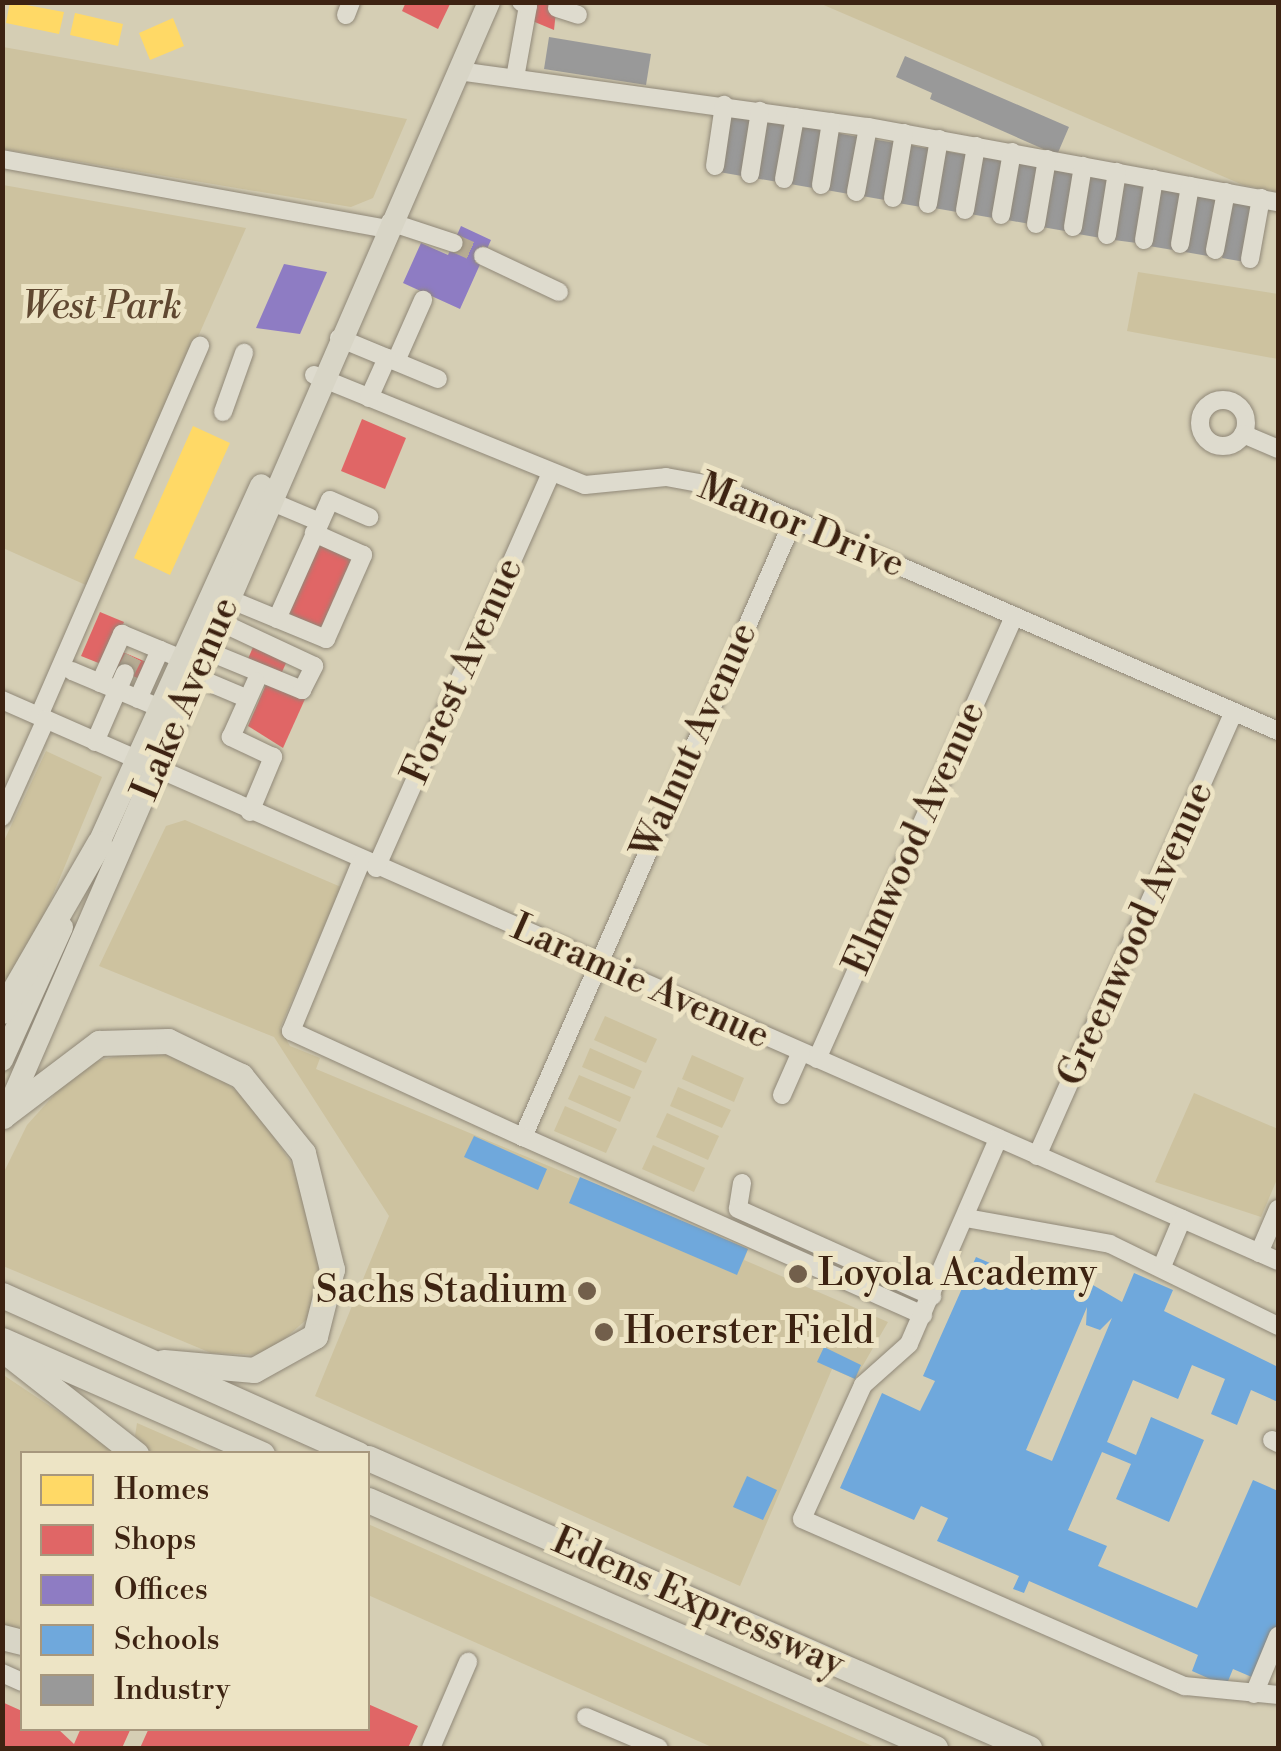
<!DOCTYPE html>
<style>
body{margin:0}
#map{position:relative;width:1281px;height:1751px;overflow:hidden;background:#d5ceb4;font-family:"Libre Bodoni",serif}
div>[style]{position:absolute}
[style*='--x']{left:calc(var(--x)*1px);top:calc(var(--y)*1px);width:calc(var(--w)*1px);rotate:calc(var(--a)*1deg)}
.green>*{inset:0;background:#cdc29f}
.homes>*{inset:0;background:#ffd966}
.shops>*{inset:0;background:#e06666}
.offices>*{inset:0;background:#8e7cc3}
.schools>*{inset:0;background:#6fa8dc}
.industry>*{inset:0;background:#999}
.minor-tunnel>*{height:18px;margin-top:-9px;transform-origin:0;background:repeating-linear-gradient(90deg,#b7ac94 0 18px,transparent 0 27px)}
.roads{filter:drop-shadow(0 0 2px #908878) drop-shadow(0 0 2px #908878)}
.minor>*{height:18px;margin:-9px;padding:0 9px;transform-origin:9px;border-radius:9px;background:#dedbce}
.minor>.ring{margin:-9px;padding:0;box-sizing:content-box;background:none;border:18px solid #dedbce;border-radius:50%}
.major>*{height:22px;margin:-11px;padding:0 11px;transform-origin:11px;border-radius:11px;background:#d8d5c6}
.highway>*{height:25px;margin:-12.5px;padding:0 12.5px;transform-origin:12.5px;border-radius:12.5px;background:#d8d5c6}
.dots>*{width:28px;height:28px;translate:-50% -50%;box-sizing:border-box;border:5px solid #ede4c5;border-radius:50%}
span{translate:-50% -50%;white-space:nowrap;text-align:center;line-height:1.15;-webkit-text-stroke:10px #ede4c5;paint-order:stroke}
.park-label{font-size:38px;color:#604831;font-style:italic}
.street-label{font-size:38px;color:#3d2312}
.poi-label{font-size:38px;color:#3d2312}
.left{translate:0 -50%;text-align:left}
.right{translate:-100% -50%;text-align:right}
.frame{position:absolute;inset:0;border:5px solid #3d2312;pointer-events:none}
.legend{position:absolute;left:20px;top:1451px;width:350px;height:280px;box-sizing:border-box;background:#ede4c5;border:2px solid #a7977d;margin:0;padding:12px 18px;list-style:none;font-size:30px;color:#3d2312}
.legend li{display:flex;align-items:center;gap:20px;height:50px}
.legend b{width:50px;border:2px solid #a7977d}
</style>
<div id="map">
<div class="green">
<div style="clip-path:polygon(819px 3px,1278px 3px,1278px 192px,1243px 185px)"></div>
<div style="clip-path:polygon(3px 47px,190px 80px,407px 119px,373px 198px,351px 207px,3px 149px)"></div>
<div style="clip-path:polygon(3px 185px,246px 228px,88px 586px,3px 548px)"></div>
<div style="clip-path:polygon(1138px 272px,1278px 294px,1278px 359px,1127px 331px)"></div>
<div style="clip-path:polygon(46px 751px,102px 777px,34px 940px,3px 991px,3px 843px)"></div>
<div style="clip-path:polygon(185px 820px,341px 887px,280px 1028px,290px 1046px,320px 1058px,316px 1069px,748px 1249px,744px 1260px,888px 1322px,855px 1379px,832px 1369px,740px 1586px,315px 1396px,389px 1216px,274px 1037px,99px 966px,166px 826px)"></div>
<div style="clip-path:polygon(605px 1016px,657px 1039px,646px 1063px,594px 1040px)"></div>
<div style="clip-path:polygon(590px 1048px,642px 1071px,634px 1089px,582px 1067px)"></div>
<div style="clip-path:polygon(138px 1051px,170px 1054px,225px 1082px,250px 1102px,302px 1179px,322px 1269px,314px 1313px,266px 1355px,211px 1353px,3px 1266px,3px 1174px,27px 1125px,81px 1065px)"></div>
<div style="clip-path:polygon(692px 1055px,744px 1078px,734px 1102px,682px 1079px)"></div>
<div style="clip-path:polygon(579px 1075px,631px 1097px,620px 1122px,568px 1099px)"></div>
<div style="clip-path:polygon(678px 1087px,731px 1110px,722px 1128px,670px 1106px)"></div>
<div style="clip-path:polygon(1194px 1093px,1278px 1129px,1278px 1177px,1261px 1217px,1155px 1182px)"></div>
<div style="clip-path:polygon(565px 1106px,617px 1129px,606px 1153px,554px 1131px)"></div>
<div style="clip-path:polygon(667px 1113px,719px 1136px,708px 1160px,656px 1137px)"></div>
<div style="clip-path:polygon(653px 1145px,705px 1168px,694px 1192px,642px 1169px)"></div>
<div style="clip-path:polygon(2px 1374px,120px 1453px,22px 1454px,22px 1631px,3px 1625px)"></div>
<div style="clip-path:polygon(137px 1423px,206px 1453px,152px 1453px,135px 1436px)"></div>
<div style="clip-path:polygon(368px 1524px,877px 1748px,714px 1748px,368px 1595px)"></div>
</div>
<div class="homes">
<div style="clip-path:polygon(10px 2px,64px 12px,59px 34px,6px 23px)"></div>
<div style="clip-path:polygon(75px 13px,123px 24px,118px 46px,70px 35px)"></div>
<div style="clip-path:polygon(173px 18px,184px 46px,150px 60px,139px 33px)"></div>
<div style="clip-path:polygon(193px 426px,230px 443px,170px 575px,134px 558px)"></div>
</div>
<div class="shops">
<div style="clip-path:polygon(406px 2px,451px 2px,438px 29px,402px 11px)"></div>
<div style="clip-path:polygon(538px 2px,557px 2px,554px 30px,530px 20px)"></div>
<div style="clip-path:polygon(362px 419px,406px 438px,385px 489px,341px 471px)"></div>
<div style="clip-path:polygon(319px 543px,354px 558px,323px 629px,288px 614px)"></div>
<div style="clip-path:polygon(100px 612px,124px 622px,106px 666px,81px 656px)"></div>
<div style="clip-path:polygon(254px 645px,287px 661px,281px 674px,247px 661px)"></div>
<div style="clip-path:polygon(118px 650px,151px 664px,144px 681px,111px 666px)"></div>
<div style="clip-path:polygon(268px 680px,305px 699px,283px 748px,248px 726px)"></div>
<div style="clip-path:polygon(2px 1702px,22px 1711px,22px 1728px,57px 1728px,74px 1744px,81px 1728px,131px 1728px,122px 1748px,2px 1748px)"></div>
<div style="clip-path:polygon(368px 1704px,418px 1726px,408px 1748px,140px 1748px,149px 1728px,368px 1728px)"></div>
</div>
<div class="offices">
<div style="clip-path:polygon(461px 226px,491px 240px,460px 309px,403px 283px,421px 243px,448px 255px)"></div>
<div style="clip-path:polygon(284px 264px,327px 272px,300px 334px,256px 328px)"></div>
</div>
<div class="schools">
<div style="clip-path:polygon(474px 1136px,547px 1169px,538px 1190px,464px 1157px)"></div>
<div style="clip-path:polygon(580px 1177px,748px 1249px,737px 1275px,569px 1203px)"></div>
<div style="clip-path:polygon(evenodd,976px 1257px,1048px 1288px,1057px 1264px,1122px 1302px,1134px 1273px,1173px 1290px,1164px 1311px,1278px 1367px,1278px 1402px,1251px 1390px,1237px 1425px,1211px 1414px,1225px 1379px,1192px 1365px,1178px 1399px,1133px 1380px,1107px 1442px,1136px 1455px,1151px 1417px,1204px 1440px,1169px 1522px,1116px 1499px,1131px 1464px,1102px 1452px,1068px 1530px,1107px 1546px,1098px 1566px,1197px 1608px,1253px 1480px,1278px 1491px,1278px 1622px,1254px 1678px,1233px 1669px,1226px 1686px,1192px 1671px,1198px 1655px,1029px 1581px,1024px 1593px,1013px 1589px,1019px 1576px,937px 1541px,948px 1518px,921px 1506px,914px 1520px,840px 1488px,882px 1393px,920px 1411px,935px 1381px,923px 1376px,976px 1257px,1087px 1307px,1086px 1325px,1100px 1330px,1112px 1318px,1052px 1461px,1026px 1450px,1087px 1307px)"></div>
<div style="clip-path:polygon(824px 1347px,861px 1365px,855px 1379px,817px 1362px)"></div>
<div style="clip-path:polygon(747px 1476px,777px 1490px,763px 1520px,733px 1507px)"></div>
</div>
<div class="industry">
<div style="clip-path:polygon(549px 37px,651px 54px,646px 85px,544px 69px)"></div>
<div style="clip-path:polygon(905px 56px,1069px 127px,1057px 155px,930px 99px,932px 93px,896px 77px)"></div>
<div style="clip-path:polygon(728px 114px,752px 118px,742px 176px,719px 172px)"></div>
<div style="clip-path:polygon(764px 120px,788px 124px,778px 182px,754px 178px)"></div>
<div style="clip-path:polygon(800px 126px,823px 130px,813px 188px,790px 184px)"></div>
<div style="clip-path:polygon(836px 133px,859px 137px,849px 194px,826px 190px)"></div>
<div style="clip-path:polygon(872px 139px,895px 143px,885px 200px,862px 196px)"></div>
<div style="clip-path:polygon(908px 145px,931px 149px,921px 207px,898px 203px)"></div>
<div style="clip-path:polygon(944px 151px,967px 155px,957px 212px,934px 208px)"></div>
<div style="clip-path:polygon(980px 157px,1003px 160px,993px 218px,970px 214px)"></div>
<div style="clip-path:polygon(1017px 163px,1040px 166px,1030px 224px,1007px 220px)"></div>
<div style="clip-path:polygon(1052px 170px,1075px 174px,1065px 231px,1042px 227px)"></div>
<div style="clip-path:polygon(1088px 176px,1111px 180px,1101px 238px,1078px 234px)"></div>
<div style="clip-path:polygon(1124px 182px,1147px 186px,1137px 243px,1114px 240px)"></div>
<div style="clip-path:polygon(1159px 188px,1182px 192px,1173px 250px,1149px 246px)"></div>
<div style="clip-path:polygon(1195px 194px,1218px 198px,1208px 256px,1185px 252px)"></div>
<div style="clip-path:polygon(1232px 200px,1255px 204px,1245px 262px,1222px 258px)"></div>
</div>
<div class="minor-tunnel">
<div style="--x:454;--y:243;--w:32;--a:24"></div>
<div style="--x:125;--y:673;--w:18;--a:-63"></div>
</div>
<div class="roads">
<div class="minor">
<div style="--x:557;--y:8;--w:22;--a:18"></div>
<div style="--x:346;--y:15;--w:14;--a:-69"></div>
<div style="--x:458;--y:71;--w:414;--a:7.8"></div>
<div style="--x:868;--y:127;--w:417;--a:10.4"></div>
<div style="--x:515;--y:78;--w:73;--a:-79.8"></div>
<div style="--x:528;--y:6;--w:8;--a:-150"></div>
<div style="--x:2;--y:159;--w:391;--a:10.3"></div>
<div style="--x:715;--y:166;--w:62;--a:-81.6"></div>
<div style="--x:750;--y:174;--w:64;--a:-81"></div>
<div style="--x:784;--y:179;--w:63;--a:-79.9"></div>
<div style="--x:821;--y:185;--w:64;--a:-81"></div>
<div style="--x:856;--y:192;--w:66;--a:-79.5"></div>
<div style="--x:893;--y:198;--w:66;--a:-80.4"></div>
<div style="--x:928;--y:204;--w:66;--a:-80.4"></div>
<div style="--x:965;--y:210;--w:65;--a:-80.2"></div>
<div style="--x:1001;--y:215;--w:64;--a:-80.1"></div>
<div style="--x:390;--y:222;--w:67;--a:18.2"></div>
<div style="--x:1036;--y:224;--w:66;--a:-80.4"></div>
<div style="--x:1073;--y:227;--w:62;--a:-80.7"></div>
<div style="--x:1107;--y:235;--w:64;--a:-81"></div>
<div style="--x:1144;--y:240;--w:62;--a:-80.7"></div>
<div style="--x:1180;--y:244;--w:59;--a:-80.2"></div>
<div style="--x:1215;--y:250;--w:59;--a:-79.3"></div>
<div style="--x:483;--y:256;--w:84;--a:25.3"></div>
<div style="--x:1250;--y:259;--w:62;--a:-79.8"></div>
<div style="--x:339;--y:338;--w:107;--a:22.5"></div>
<div style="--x:396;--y:361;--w:67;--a:-66.1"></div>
<div style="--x:314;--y:375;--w:292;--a:22.1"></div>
<div style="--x:585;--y:485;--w:81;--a:-5.6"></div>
<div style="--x:666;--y:477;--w:51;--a:10.2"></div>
<div style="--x:716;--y:486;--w:613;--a:23.55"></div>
<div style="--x:369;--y:398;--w:44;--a:-65.8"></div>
<div class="ring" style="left:1200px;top:400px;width:28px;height:28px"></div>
<div style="--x:223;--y:412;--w:63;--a:-70.4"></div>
<div style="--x:1243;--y:434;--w:38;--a:23"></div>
<div style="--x:270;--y:501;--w:54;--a:22.8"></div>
<div style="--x:794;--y:519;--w:675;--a:113.68"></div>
<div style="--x:523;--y:1137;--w:438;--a:24"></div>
<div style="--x:229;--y:599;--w:105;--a:22.4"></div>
<div style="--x:326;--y:639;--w:92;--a:-66.2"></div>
<div style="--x:363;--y:555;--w:54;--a:-155.8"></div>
<div style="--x:277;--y:619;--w:130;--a:-66"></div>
<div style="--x:330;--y:500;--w:43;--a:23.6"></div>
<div style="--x:207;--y:651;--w:103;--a:22.3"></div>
<div style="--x:302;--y:690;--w:27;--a:-63"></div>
<div style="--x:314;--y:666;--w:104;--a:-154.9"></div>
<div style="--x:72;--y:671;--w:95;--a:22.8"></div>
<div style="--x:196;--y:677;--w:56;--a:22.9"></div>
<div style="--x:100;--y:683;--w:54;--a:-65.8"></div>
<div style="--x:122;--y:634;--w:65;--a:22.6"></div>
<div style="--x:138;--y:699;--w:54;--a:-65.8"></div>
<div style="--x:2;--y:700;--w:1394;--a:23.73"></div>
<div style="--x:39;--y:716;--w:404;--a:-66.5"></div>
<div style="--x:95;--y:742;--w:75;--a:-66.5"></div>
<div style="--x:250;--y:812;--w:60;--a:-67.3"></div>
<div style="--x:273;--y:757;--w:47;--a:-154.5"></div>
<div style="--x:231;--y:737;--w:61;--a:-65.9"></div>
<div style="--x:2;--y:817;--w:107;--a:-65.8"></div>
<div style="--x:361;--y:862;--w:183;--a:112.5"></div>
<div style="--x:291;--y:1031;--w:255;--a:24.6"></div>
<div style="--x:376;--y:868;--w:431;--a:-66.1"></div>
<div style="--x:817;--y:1059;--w:485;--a:-66"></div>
<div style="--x:782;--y:1095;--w:47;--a:-66.2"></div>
<div style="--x:998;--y:1139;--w:223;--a:113.5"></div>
<div style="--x:909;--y:1344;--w:62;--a:138.3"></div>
<div style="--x:863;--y:1385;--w:147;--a:114.5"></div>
<div style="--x:802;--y:1519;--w:418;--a:23.6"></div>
<div style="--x:1185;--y:1686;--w:93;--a:5.5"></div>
<div style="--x:1037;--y:1156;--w:486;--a:-66.1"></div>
<div style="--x:742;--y:1183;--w:26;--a:99"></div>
<div style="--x:738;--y:1209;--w:213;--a:24.2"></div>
<div style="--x:966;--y:1218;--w:146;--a:10.2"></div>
<div style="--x:1110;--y:1244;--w:187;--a:26"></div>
<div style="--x:1259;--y:1253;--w:48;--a:-66.6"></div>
<div style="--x:1163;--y:1264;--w:49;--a:-67.1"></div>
<div style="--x:1272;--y:1440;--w:7;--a:27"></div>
<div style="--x:2;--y:1673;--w:22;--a:24"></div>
<div style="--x:1254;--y:1694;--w:63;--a:-67.5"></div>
<div style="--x:586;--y:1717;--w:79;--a:23"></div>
<div style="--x:431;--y:1748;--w:94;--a:-66.7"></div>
</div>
<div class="major">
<div style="--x:93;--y:856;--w:407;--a:-65.6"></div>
<div style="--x:2;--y:1060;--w:146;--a:-65.7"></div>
<div style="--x:4;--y:1118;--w:1217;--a:-66.51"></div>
</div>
<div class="highway">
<div style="--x:2;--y:1011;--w:194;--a:-60"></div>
<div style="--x:5;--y:1114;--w:118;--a:-37.1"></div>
<div style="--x:99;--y:1043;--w:69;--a:-1.7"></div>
<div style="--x:168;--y:1041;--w:81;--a:25.6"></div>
<div style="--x:241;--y:1076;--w:99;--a:51.2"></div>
<div style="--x:303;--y:1153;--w:120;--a:76"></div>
<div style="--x:332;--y:1269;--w:69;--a:104.2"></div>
<div style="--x:315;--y:1336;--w:70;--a:150.9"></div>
<div style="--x:254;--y:1370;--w:91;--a:-175"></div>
<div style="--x:2;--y:1295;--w:390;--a:24.1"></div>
<div style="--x:2;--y:1340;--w:284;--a:23.7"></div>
<div style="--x:11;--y:1356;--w:159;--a:38.1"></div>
<div style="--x:368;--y:1458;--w:722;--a:23.69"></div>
<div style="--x:368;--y:1500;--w:619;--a:23.62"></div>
<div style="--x:2;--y:1637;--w:21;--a:14"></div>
</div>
</div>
<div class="dots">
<div style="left:798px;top:1274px;background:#725f4b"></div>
<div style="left:587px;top:1291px;background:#725f4b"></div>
<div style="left:604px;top:1332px;background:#725f4b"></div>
</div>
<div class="park-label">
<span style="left:102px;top:307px">West Park</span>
</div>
<div class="street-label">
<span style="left:801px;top:526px;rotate:22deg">Manor Drive</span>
<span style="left:463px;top:671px;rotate:-66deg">Forest Avenue</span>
<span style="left:186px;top:699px;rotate:-67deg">Lake Avenue</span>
<span style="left:695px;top:741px;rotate:-66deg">Walnut Avenue</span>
<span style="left:915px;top:838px;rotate:-66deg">Elmwood Avenue</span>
<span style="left:1136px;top:934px;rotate:-66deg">Greenwood Avenue</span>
<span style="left:640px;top:982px;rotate:24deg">Laramie Avenue</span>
<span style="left:698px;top:1603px;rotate:24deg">Edens Expressway</span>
</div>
<div class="poi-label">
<span class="left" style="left:818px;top:1274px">Loyola Academy</span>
<span class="right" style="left:567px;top:1291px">Sachs Stadium</span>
<span class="left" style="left:624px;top:1332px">Hoerster Field</span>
</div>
<div class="frame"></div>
<ul class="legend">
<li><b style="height:28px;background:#ffd966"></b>Homes</li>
<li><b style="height:28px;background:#e06666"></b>Shops</li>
<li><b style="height:28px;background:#8e7cc3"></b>Offices</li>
<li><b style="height:28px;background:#6fa8dc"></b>Schools</li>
<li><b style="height:28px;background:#999"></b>Industry</li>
</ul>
</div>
